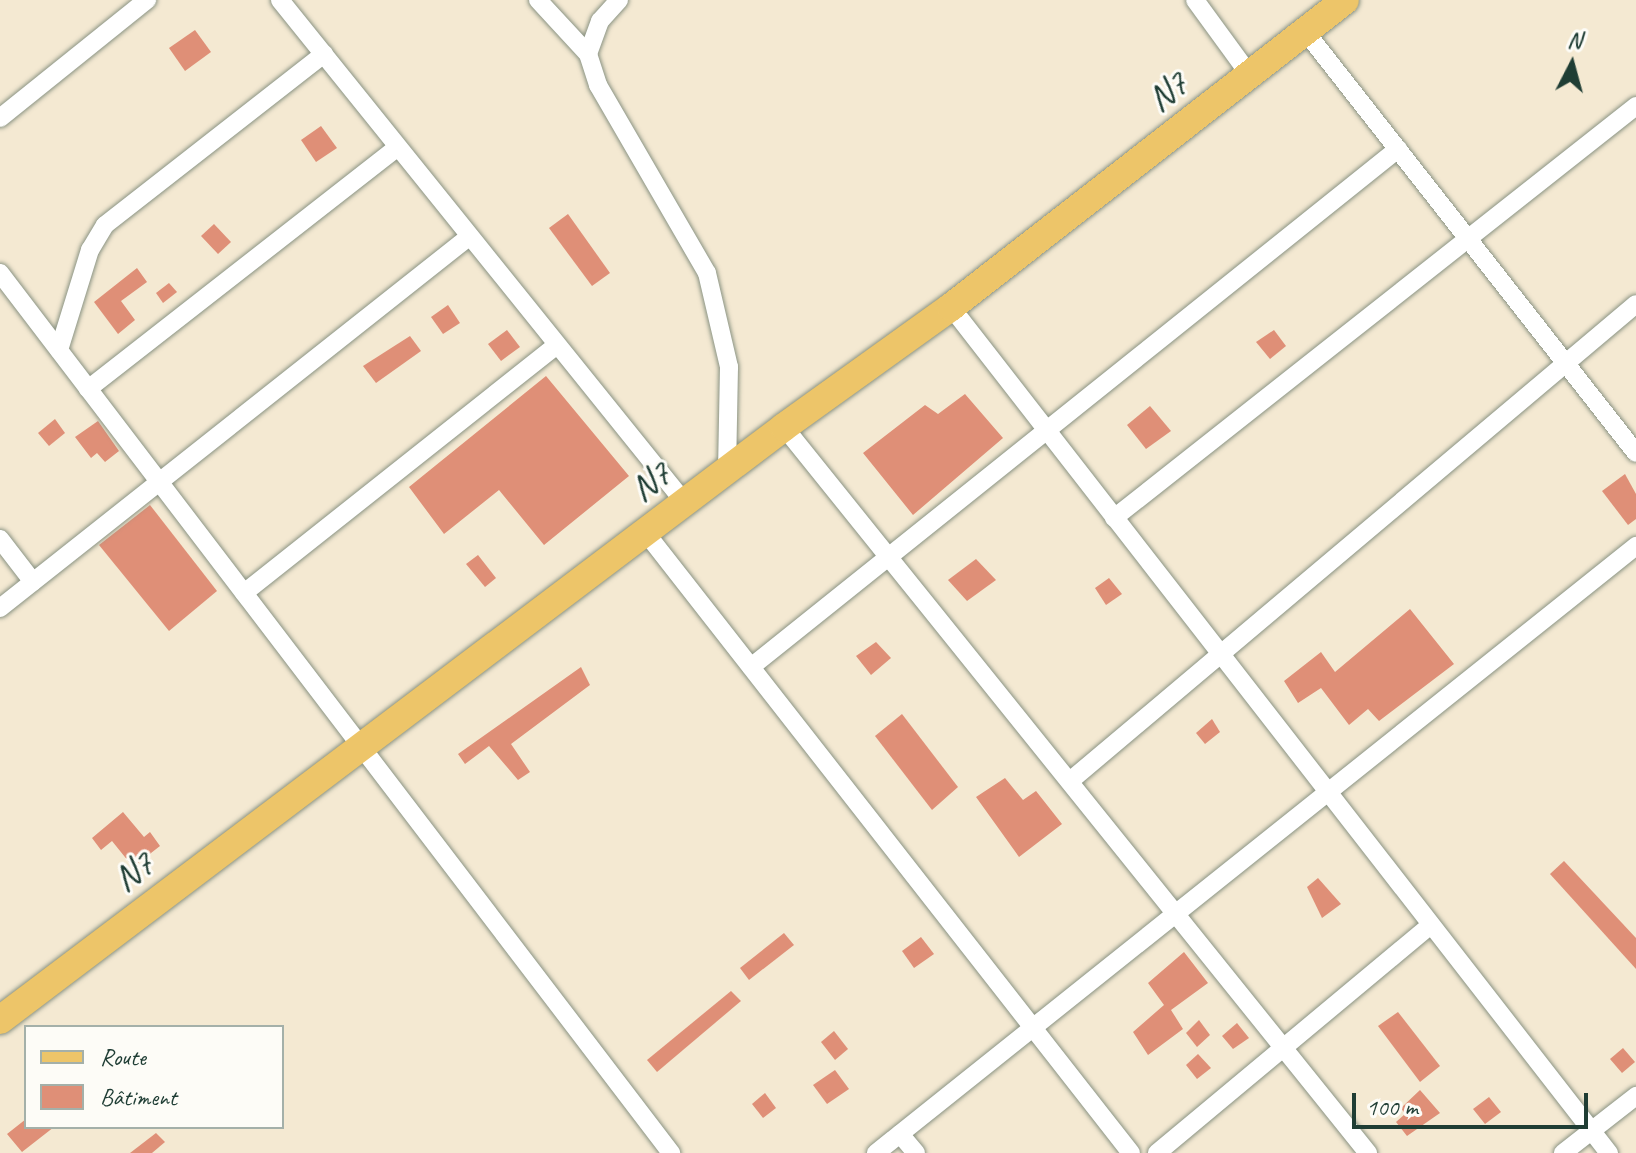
<!DOCTYPE html>
<meta charset="utf-8">
<style>
body{margin:0}
#map{position:relative;width:1636px;height:1153px;overflow:hidden;background:#f4e9d2;font-family:Caveat,sans-serif}
div>[style]{position:absolute}
[style*='--x']{left:calc(var(--x)*1px);top:calc(var(--y)*1px);width:calc(var(--w)*1px);rotate:calc(var(--a)*1deg)}
.building>*{inset:0;background:#df8f77}
.roads{filter:drop-shadow(0 0 2px #8a9383) drop-shadow(0 0 2px #8a9383)}
.minor>*{height:18px;margin:-9px;padding:0 9px;transform-origin:9px;border-radius:9px;background:#fff}
.primary>*{height:28px;margin:-14px;padding:0 14px;transform-origin:14px;border-radius:14px;background:#edc569}
span{translate:-50% -50%;white-space:nowrap;text-align:center;line-height:1.15;-webkit-text-stroke:6px #fdfcf7;paint-order:stroke}
.street-label{font-size:38px;color:#1f3d34}
.legend{position:absolute;left:24px;top:1025px;width:260px;height:104px;box-sizing:border-box;background:#fdfcf7;border:2px solid #a4b0a9;margin:0;padding:10px 14px;list-style:none;font-size:24px;color:#1f3d34}
.legend li{display:flex;align-items:center;gap:16px;height:40px}
.legend b{width:40px;border:2px solid #a4b0a9}
.north{position:absolute;left:1532px;top:24px;width:80px;height:80px;-webkit-text-stroke:6px #fdfcf7;paint-order:stroke;rotate:6deg;font-size:22px;font-weight:700;line-height:32px;text-align:center;color:#1f3d34}
.north::after{content:'';display:block;margin:auto;width:28px;height:36px;background:#1f3d34;clip-path:polygon(50% 0,100% 100%,50% 72%,0 100%)}
.scale{position:absolute;left:1352px;top:1093px;width:236px;height:36px;box-sizing:border-box;border:4px solid #1f3d34;border-top:0;padding-left:10px;font-size:24px;line-height:28px;white-space:nowrap;color:#1f3d34;-webkit-text-stroke:6px #fdfcf7;paint-order:stroke}
</style>
<div id="map">
<div class="building">
<div style="clip-path:polygon(195px 30px,211px 52px,185px 71px,169px 48px)"></div>
<div style="clip-path:polygon(321px 126px,337px 148px,316px 162px,301px 140px)"></div>
<div style="clip-path:polygon(568px 214px,610px 273px,592px 286px,549px 228px)"></div>
<div style="clip-path:polygon(214px 224px,231px 242px,218px 254px,201px 236px)"></div>
<div style="clip-path:polygon(137px 268px,147px 282px,121px 301px,135px 320px,118px 334px,94px 302px)"></div>
<div style="clip-path:polygon(169px 283px,177px 292px,163px 303px,156px 293px)"></div>
<div style="clip-path:polygon(448px 305px,460px 323px,443px 334px,431px 317px)"></div>
<div style="clip-path:polygon(507px 330px,520px 347px,501px 361px,488px 344px)"></div>
<div style="clip-path:polygon(1274px 330px,1286px 346px,1270px 359px,1256px 342px)"></div>
<div style="clip-path:polygon(410px 336px,421px 351px,376px 383px,363px 366px)"></div>
<div style="clip-path:polygon(546px 376px,629px 476px,544px 545px,499px 490px,444px 534px,409px 487px)"></div>
<div style="clip-path:polygon(965px 394px,1003px 438px,913px 515px,863px 453px,925px 405px,938px 414px)"></div>
<div style="clip-path:polygon(1150px 406px,1171px 431px,1146px 449px,1127px 425px)"></div>
<div style="clip-path:polygon(55px 419px,65px 433px,49px 446px,38px 433px)"></div>
<div style="clip-path:polygon(98px 421px,119px 451px,105px 462px,97px 453px,91px 458px,75px 437px)"></div>
<div style="clip-path:polygon(1625px 474px,1636px 494px,1636px 519px,1628px 525px,1602px 491px)"></div>
<div style="clip-path:polygon(150px 505px,217px 591px,169px 631px,99px 545px)"></div>
<div style="clip-path:polygon(478px 555px,496px 578px,485px 587px,466px 564px)"></div>
<div style="clip-path:polygon(976px 559px,996px 580px,967px 601px,948px 580px)"></div>
<div style="clip-path:polygon(1109px 578px,1122px 594px,1106px 605px,1095px 588px)"></div>
<div style="clip-path:polygon(1410px 609px,1454px 664px,1379px 721px,1368px 709px,1349px 725px,1321px 688px,1298px 703px,1284px 681px,1321px 652px,1335px 672px)"></div>
<div style="clip-path:polygon(876px 642px,891px 658px,871px 675px,856px 656px)"></div>
<div style="clip-path:polygon(581px 667px,590px 685px,511px 744px,530px 772px,518px 780px,489px 746px,465px 764px,458px 754px)"></div>
<div style="clip-path:polygon(902px 714px,958px 787px,932px 810px,875px 736px)"></div>
<div style="clip-path:polygon(1212px 719px,1220px 732px,1205px 744px,1196px 733px)"></div>
<div style="clip-path:polygon(1005px 778px,1023px 800px,1036px 791px,1062px 824px,1019px 857px,976px 797px)"></div>
<div style="clip-path:polygon(123px 812px,144px 837px,150px 832px,160px 846px,133px 867px,112px 841px,101px 850px,92px 838px)"></div>
<div style="clip-path:polygon(1564px 861px,1636px 938px,1636px 969px,1550px 874px)"></div>
<div style="clip-path:polygon(1318px 878px,1341px 904px,1322px 918px,1307px 887px)"></div>
<div style="clip-path:polygon(784px 933px,794px 945px,749px 980px,740px 968px)"></div>
<div style="clip-path:polygon(921px 937px,934px 954px,914px 968px,902px 951px)"></div>
<div style="clip-path:polygon(1184px 952px,1208px 983px,1171px 1010px,1183px 1029px,1148px 1055px,1133px 1032px,1164px 1005px,1148px 983px)"></div>
<div style="clip-path:polygon(731px 991px,741px 1001px,657px 1072px,647px 1060px)"></div>
<div style="clip-path:polygon(1398px 1012px,1440px 1066px,1420px 1082px,1378px 1026px)"></div>
<div style="clip-path:polygon(1199px 1020px,1210px 1035px,1197px 1047px,1186px 1033px)"></div>
<div style="clip-path:polygon(1237px 1023px,1249px 1038px,1233px 1049px,1222px 1036px)"></div>
<div style="clip-path:polygon(834px 1031px,848px 1049px,835px 1060px,821px 1042px)"></div>
<div style="clip-path:polygon(1623px 1048px,1635px 1062px,1622px 1073px,1610px 1059px)"></div>
<div style="clip-path:polygon(1198px 1054px,1211px 1068px,1197px 1079px,1186px 1065px)"></div>
<div style="clip-path:polygon(835px 1070px,849px 1089px,827px 1104px,813px 1085px)"></div>
<div style="clip-path:polygon(1420px 1090px,1440px 1113px,1407px 1136px,1396px 1122px,1405px 1114px,1401px 1108px)"></div>
<div style="clip-path:polygon(765px 1093px,776px 1108px,763px 1118px,752px 1104px)"></div>
<div style="clip-path:polygon(1489px 1097px,1501px 1112px,1485px 1124px,1473px 1109px)"></div>
<div style="clip-path:polygon(26px 1119px,26px 1127px,54px 1127px,22px 1152px,7px 1134px)"></div>
<div style="clip-path:polygon(156px 1133px,165px 1142px,152px 1153px,130px 1153px)"></div>
</div>
<div class="roads">
<div class="minor">
<div style="--x:280;--y:0;--w:646;--a:51.16"></div>
<div style="--x:538;--y:0;--w:74;--a:47.2"></div>
<div style="--x:619;--y:0;--w:28;--a:132"></div>
<div style="--x:600;--y:21;--w:35;--a:110"></div>
<div style="--x:588;--y:54;--w:33;--a:72"></div>
<div style="--x:598;--y:85;--w:217;--a:59.9"></div>
<div style="--x:707;--y:273;--w:97;--a:76.8"></div>
<div style="--x:729;--y:367;--w:103;--a:91.1"></div>
<div style="--x:1195;--y:0;--w:92;--a:53.9"></div>
<div style="--x:1305;--y:31;--w:536;--a:51.89"></div>
<div style="--x:0;--y:118;--w:189;--a:-38.8"></div>
<div style="--x:0;--y:273;--w:1107;--a:52.67"></div>
<div style="--x:951;--y:307;--w:1072;--a:52.13"></div>
<div style="--x:59;--y:350;--w:105;--a:-72.8"></div>
<div style="--x:90;--y:250;--w:29;--a:-59"></div>
<div style="--x:105;--y:225;--w:278;--a:-38"></div>
<div style="--x:88;--y:389;--w:393;--a:-38"></div>
<div style="--x:784;--y:427;--w:932;--a:51.19"></div>
<div style="--x:1114;--y:518;--w:665;--a:-38.28"></div>
<div style="--x:646;--y:533;--w:787;--a:51.97"></div>
<div style="--x:0;--y:539;--w:54;--a:52.5"></div>
<div style="--x:244;--y:593;--w:399;--a:-38.4"></div>
<div style="--x:0;--y:608;--w:599;--a:-38.36"></div>
<div style="--x:751;--y:667;--w:829;--a:-38.68"></div>
<div style="--x:1070;--y:781;--w:740;--a:-40.12"></div>
<div style="--x:900;--y:1134;--w:25;--a:50"></div>
<div style="--x:876;--y:1153;--w:973;--a:-38.61"></div>
<div style="--x:1157;--y:1153;--w:356;--a:-39.8"></div>
<div style="--x:1563;--y:1153;--w:93;--a:-38"></div>
</div>
<div class="primary">
<div style="--x:0;--y:1020;--w:983;--a:-37.1"></div>
<div style="--x:784;--y:427;--w:206;--a:-35.7"></div>
<div style="--x:951;--y:307;--w:499;--a:-37.9"></div>
</div>
</div>
<div class="street-label">
<span style="left:1167px;top:91px;rotate:-38deg">N7</span>
<span style="left:650px;top:481px;rotate:-37deg">N7</span>
<span style="left:133px;top:871px;rotate:-37deg">N7</span>
</div>
<ul class="legend">
<li><b style="height:10px;background:#edc569"></b>Route</li>
<li><b style="height:22px;background:#df8f77"></b>Bâtiment</li>
</ul>
<div class="north">N</div>
<div class="scale">100 m</div>
</div>
